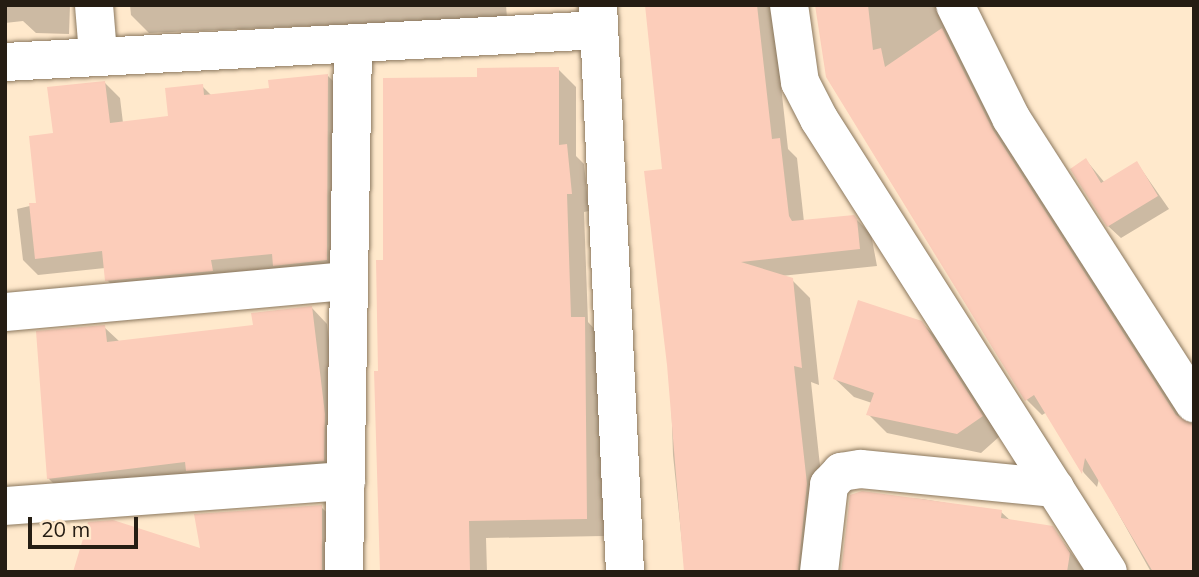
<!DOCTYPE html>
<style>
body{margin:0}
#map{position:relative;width:1199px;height:577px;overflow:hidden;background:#ffe9cc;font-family:Mulish,sans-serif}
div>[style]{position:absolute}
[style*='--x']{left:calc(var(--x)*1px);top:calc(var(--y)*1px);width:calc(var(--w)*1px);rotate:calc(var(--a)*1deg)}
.shadow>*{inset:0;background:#0003}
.building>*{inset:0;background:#fccdba}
.roads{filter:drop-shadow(0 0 2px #8b785e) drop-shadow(0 0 2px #8b785e)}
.street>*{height:38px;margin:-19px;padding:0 19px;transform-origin:19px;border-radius:19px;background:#fff}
span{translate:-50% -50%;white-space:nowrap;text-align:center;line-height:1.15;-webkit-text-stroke:5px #ffe9cc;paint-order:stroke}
.frame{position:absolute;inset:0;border:7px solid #251d13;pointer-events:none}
.scale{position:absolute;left:28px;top:517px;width:110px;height:32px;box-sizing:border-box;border:4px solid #251d13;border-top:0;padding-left:9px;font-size:21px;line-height:24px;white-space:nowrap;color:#251d13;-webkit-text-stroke:5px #ffe9cc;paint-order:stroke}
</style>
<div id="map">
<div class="shadow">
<div style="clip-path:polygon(5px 5px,70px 5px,69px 34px,36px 33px,23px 21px,5px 23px)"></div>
<div style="clip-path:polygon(130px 5px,506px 5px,507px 18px,149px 33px,131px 15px)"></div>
<div style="clip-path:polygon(647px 5px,772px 5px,788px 149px,797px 158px,804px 222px,853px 216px,871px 234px,877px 266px,781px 276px,792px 280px,810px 298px,819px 385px,811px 382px,824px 503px,817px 572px,685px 572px,673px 455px,664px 171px)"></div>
<div style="clip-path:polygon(817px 5px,947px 5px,1008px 147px,1186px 425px,1194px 572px,1151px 572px,1099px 479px,1097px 487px,1084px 473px,1047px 412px,1042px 415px,1027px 400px)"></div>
<div style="clip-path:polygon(558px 69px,576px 87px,576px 156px,584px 164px,589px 211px,584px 212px,588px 322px,602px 337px,604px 536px,486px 538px,487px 572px,380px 572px,385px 261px,478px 79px)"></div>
<div style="clip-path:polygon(327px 75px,343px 91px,342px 275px,123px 296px,107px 280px,105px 268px,38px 275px,23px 260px,17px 209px,38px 204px,54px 135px,105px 83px,120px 98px,123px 123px,170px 118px,202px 86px,212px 96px,271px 89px)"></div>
<div style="clip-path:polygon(1086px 160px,1105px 183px,1137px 163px,1169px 209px,1121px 238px,1108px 226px)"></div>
<div style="clip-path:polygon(312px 308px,327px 324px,340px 430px,339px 476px,64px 494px,48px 478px,104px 327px,120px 342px,254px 327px)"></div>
<div style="clip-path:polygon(921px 322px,940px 341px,1000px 436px,981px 453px,887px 433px,868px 414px,872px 403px,854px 397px,835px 379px)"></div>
<div style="clip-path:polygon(853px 494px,922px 499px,1001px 512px,1011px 521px,1052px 528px,1086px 572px,842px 572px)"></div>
<div style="clip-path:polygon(321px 507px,337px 522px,337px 572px,205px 572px,203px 564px)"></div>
</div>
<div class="building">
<div style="clip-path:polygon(645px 5px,757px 5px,772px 139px,780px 138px,789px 216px,792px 221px,854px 215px,857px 219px,860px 249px,741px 262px,793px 278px,802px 368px,794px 366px,807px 484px,798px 572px,684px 572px,667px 365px,644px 171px,662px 169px)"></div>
<div style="clip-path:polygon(815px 5px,868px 5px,873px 50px,881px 48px,885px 67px,942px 28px,993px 130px,1176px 415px,1194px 425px,1194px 572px,1153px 572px,1085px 458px,1082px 474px,1034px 395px,1025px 401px,826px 77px)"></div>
<div style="clip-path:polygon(559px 67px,559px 145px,567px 144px,572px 194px,567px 194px,571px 317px,585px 317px,587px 519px,469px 521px,470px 572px,380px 572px,374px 371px,378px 371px,376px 260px,383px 260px,383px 78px,477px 77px,477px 68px)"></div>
<div style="clip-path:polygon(328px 74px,327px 260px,273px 266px,272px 254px,211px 260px,213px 271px,105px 281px,102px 251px,35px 259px,29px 203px,36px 203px,29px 136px,53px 133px,47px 87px,105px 81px,110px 123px,168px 116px,165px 88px,203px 84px,204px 95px,269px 88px,268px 80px)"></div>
<div style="clip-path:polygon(1086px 158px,1101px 183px,1137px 161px,1158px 196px,1107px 227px,1070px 169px)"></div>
<div style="clip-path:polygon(858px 300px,922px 321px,983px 416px,957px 434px,866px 415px,874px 393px,833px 379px)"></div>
<div style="clip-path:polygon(312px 306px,325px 414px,324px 461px,186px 471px,185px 462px,47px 479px,36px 331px,105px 325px,107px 342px,253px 325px,251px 313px)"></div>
<div style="clip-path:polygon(862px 491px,1002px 510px,1001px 518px,1053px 526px,1070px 553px,1067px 572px,841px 572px,850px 495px)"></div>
<div style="clip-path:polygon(322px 505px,322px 572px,73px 572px,88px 522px,113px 520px,200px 548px,194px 514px)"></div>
</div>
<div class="roads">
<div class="street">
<div style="--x:94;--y:5;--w:49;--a:85.3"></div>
<div style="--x:598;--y:5;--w:568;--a:87.27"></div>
<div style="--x:789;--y:5;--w:78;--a:81.9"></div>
<div style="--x:800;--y:82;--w:42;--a:62.8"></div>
<div style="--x:819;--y:119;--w:537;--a:57.46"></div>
<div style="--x:955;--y:5;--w:126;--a:63.6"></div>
<div style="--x:1011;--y:118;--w:339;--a:57.3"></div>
<div style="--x:5;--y:62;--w:595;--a:-3.08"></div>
<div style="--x:5;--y:312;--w:344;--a:-5.2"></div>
<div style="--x:5;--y:506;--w:342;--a:-4.2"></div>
<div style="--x:344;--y:572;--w:527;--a:-89.02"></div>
<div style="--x:819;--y:572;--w:88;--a:-83.4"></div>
<div style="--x:829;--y:485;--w:18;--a:-47"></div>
<div style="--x:841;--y:472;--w:20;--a:-9"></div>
<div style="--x:861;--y:469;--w:195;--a:5.6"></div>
</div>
</div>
<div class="frame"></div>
<div class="scale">20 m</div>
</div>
